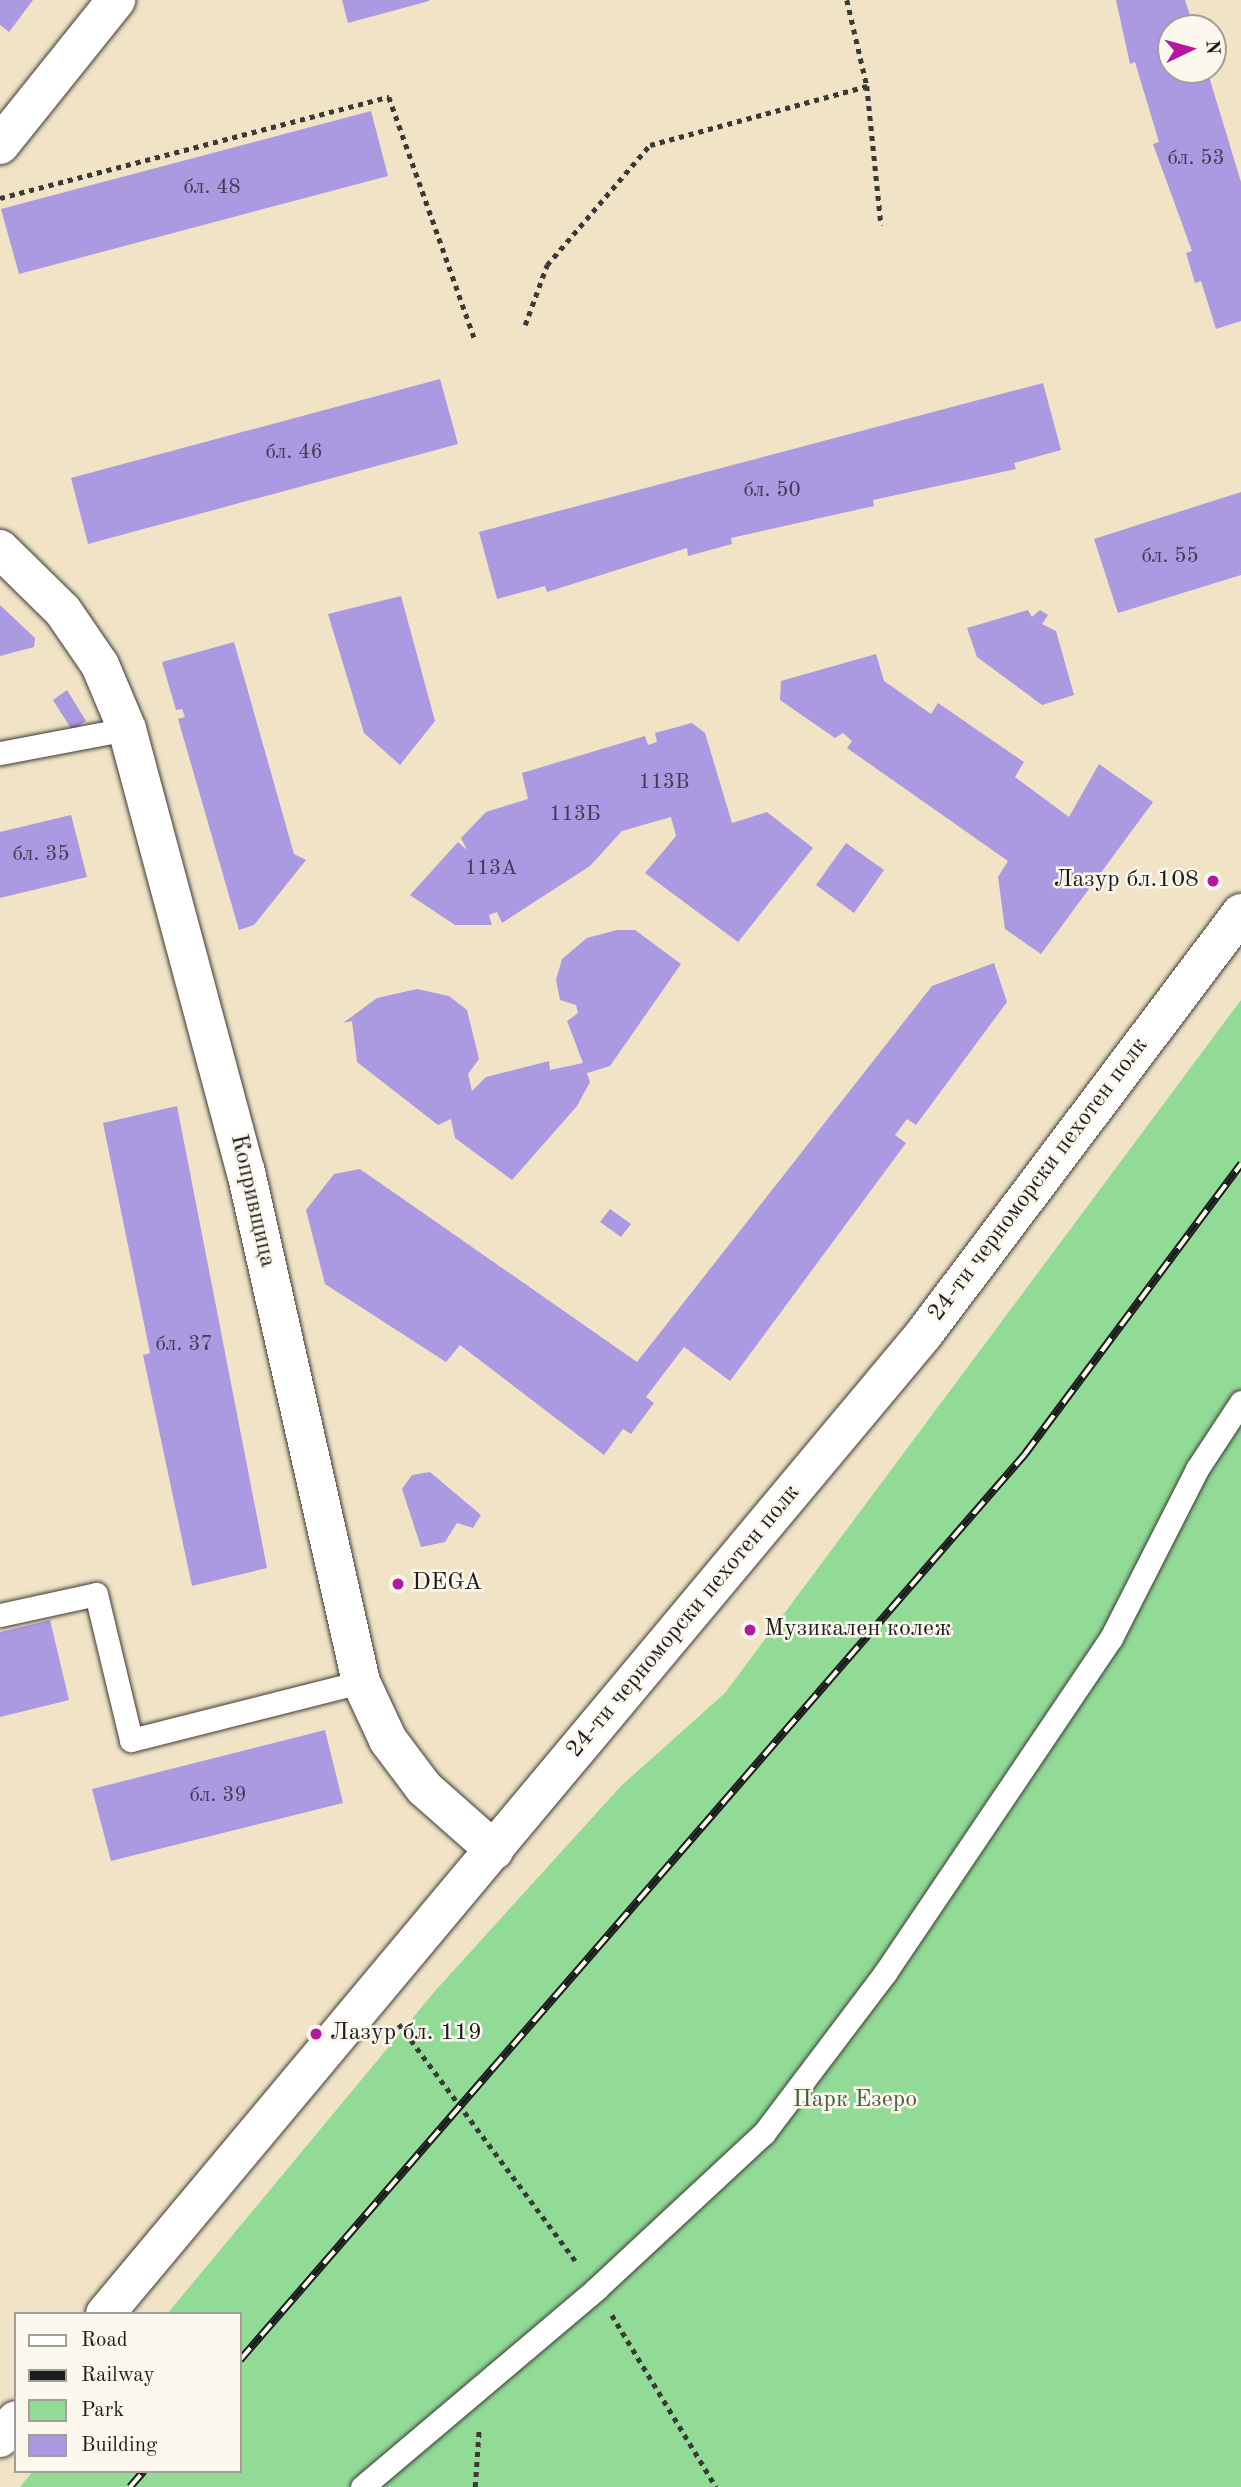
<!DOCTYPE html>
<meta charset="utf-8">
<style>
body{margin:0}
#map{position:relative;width:1241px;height:2487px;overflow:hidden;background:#f1e3c6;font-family:"Old Standard TT",serif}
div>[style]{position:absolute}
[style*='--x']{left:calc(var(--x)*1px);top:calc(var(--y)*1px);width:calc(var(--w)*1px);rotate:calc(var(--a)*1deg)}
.green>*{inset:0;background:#91db96}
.building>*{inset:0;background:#ab99e2}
.path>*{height:4.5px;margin-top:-2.25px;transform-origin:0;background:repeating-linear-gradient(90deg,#3c3a36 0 5px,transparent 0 10px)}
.roads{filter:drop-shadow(0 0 2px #3c3a36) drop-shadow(0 0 2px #3c3a36)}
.lane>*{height:23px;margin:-11.5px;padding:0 11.5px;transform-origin:11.5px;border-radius:11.5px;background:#fff}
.street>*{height:38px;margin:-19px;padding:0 19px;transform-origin:19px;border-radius:19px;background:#fff}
.secondary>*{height:38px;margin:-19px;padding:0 19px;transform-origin:19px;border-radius:19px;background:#fff}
.rail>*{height:8px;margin-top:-4px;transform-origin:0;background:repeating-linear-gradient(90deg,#fbf7ec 0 16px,#1c1c1c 0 32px);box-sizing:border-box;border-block:2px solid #1c1c1c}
.dots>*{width:19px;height:19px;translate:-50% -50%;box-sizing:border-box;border:4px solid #fbf7ec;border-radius:50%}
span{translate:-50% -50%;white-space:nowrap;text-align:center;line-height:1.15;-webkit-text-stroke:5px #fbf7ec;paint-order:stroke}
.number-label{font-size:21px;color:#403b4e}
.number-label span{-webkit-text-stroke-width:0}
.poi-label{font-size:24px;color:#1c1c1c}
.right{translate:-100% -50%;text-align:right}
.left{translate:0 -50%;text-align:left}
.street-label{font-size:24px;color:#1c1c1c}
.park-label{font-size:24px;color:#455f47}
.legend{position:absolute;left:14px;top:2312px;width:228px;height:161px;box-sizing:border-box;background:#fbf7ec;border:2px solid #a29f99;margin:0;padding:9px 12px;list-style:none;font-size:21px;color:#1c1c1c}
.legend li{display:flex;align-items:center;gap:14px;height:35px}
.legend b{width:35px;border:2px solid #a29f99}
.north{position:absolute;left:1157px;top:14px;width:70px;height:70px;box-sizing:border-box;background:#fbf7ec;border:2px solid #a29f99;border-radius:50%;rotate:85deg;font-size:19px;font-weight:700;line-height:28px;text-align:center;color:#1c1c1c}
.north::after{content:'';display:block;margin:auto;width:24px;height:32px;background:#b5179e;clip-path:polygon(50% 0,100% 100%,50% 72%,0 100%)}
</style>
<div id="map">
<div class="green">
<div style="clip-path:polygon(1241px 1000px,1241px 2487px,20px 2487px,33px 2471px,240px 2471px,240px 2314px,167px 2314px,435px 1991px,621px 1786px,725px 1693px)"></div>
</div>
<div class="building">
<div style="clip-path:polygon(0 0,33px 0,9px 32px,0 25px)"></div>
<div style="clip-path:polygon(342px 0,429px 0,429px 1px,348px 23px)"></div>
<div style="clip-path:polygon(1116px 0,1185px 0,1194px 28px,1171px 28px,1171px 70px,1207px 70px,1241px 182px,1241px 321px,1216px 329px,1201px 281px,1195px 283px,1186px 253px,1192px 251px,1153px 144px,1159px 142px,1135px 62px,1130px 64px)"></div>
<div style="clip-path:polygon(371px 111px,388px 176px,19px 274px,1px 209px)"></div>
<div style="clip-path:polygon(440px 379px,458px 444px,88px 544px,71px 478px)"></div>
<div style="clip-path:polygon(1043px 383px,1061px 450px,1014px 463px,1016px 469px,873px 500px,874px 506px,731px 538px,732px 544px,688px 556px,687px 548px,547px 592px,545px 586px,497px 599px,479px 532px)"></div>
<div style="clip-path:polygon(1241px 492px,1241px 575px,1118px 613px,1094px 539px)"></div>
<div style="clip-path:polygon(401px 596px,435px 721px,400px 765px,364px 733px,328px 614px)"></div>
<div style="clip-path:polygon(0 605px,35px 638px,34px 647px,0 656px)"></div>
<div style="clip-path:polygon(1028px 610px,1032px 617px,1040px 610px,1048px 615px,1042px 624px,1056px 631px,1074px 695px,1042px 705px,977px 657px,967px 628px)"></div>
<div style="clip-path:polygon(234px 642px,294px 854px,306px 860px,254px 925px,239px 930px,178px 719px,185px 717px,182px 709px,176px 710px,162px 662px)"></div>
<div style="clip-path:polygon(876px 654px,884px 681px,931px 714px,938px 703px,1024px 762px,1015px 777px,1069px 817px,1099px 764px,1153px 802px,1041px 954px,1005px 929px,998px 877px,1008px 861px,847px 748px,852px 741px,843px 733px,835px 738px,780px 700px,781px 681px)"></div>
<div style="clip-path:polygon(67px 690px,86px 721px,72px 730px,53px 700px)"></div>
<div style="clip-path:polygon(692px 723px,705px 733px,732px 823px,767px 812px,813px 848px,738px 942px,645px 873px,676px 836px,671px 817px,622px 831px,590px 866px,502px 923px,497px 912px,489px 915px,492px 925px,455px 925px,410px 895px,458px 842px,467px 850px,461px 838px,486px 812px,528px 799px,522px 773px,645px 736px,648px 745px,657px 742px,655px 733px)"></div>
<div style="clip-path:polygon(71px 815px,87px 877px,0 898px,0 832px)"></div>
<div style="clip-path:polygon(846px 843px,884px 870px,854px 913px,816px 885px)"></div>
<div style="clip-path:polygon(617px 930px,635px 930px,681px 964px,610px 1066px,587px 1073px,590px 1082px,577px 1106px,512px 1180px,455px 1138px,451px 1119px,438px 1125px,357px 1062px,352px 1021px,343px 1023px,377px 998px,417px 989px,449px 996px,467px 1010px,479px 1059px,468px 1074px,472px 1091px,486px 1077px,549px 1061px,550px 1070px,583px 1063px,567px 1021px,578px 1013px,576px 1005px,560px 1000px,556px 980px,562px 959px,587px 938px)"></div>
<div style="clip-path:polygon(994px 963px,1007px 1002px,916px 1125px,907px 1119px,895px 1135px,906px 1143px,730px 1381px,684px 1347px,646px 1397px,654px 1403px,631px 1434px,623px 1429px,604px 1455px,460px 1345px,446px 1362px,325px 1284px,306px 1210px,334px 1174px,360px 1169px,637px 1362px,932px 986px)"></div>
<div style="clip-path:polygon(177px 1106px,267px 1568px,192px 1586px,143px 1355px,150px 1353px,103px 1123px)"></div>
<div style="clip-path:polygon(610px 1209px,631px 1224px,621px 1237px,600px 1222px)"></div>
<div style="clip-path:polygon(430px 1472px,481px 1515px,473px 1528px,457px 1523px,445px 1542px,421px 1547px,402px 1489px,412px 1475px)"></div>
<div style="clip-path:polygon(50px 1620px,69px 1700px,0 1717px,0 1632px)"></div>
<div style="clip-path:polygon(325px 1730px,343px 1803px,111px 1861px,92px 1789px)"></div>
</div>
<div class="path">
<div style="--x:847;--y:0;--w:88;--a:76.9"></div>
<div style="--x:867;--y:86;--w:140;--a:84.2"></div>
<div style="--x:0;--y:198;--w:402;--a:-14.6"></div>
<div style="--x:389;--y:97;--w:258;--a:70.5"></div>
<div style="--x:525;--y:325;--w:64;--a:-69.9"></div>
<div style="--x:547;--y:265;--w:158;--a:-49.4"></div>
<div style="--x:650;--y:145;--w:225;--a:-15.2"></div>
<div style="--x:399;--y:2024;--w:299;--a:53.3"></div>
<div style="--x:612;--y:2315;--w:201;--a:58.8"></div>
<div style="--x:475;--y:2487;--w:58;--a:-86.1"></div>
</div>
<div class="roads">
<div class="lane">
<div style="--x:0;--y:753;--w:129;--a:-10.7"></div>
<div style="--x:0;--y:1615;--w:98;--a:-12.3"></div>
<div style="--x:96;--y:1594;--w:150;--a:76.5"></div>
<div style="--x:131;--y:1740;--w:237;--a:-14.2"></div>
<div style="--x:362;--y:2487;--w:307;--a:-40.2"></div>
<div style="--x:596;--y:2289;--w:229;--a:-42.9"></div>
<div style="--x:764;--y:2133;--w:201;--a:-52.9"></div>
<div style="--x:885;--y:1973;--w:404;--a:-56"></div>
<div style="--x:1111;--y:1638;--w:190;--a:-63"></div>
<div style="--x:1197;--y:1469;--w:80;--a:-56.7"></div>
</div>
<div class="street">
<div style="--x:0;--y:145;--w:186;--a:-51.3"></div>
<div style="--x:0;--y:549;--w:88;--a:44.5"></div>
<div style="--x:63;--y:611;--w:65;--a:55.6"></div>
<div style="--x:100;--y:665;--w:69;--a:67.1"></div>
<div style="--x:127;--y:729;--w:459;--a:75"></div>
<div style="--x:246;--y:1172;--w:523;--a:77.29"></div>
<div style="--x:361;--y:1682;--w:64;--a:65"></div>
<div style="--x:388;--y:1740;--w:60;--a:53.1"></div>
<div style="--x:424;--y:1788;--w:94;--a:41.5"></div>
</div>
<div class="secondary">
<div style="--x:105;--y:2314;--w:1277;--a:-50.11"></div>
<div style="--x:924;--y:1334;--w:527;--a:-53.02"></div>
<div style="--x:0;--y:2438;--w:24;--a:-48"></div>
</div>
</div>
<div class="rail">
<div style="--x:240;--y:2360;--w:1199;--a:-49.09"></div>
<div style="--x:1025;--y:1454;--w:362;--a:-53.3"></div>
<div style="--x:130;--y:2487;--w:21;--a:-49"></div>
</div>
<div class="dots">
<div style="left:1213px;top:881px;background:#b5179e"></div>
<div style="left:398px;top:1584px;background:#b5179e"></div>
<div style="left:750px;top:1630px;background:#b5179e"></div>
<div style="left:316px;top:2034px;background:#b5179e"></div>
</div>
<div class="number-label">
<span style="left:1196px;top:159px">бл. 53</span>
<span style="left:212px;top:188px">бл. 48</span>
<span style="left:294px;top:453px">бл. 46</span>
<span style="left:772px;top:491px">бл. 50</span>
<span style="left:1170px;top:557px">бл. 55</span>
<span style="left:664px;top:783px">113В</span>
<span style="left:575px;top:815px">113Б</span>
<span style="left:41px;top:855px">бл. 35</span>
<span style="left:491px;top:869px">113А</span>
<span style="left:184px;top:1345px">бл. 37</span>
<span style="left:218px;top:1796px">бл. 39</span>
</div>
<div class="poi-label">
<span class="right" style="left:1199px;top:881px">Лазур бл.108</span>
<span class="left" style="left:412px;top:1584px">DEGA</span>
<span class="left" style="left:764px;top:1630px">Музикален колеж</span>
<span class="left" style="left:330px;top:2034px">Лазур бл. 119</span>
</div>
<div class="street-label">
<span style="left:1039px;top:1180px;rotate:-53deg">24-ти черноморски пехотен полк</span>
<span style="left:252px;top:1201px;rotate:77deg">Копривщица</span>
<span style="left:684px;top:1622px;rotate:-50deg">24-ти черноморски пехотен полк</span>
</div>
<div class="park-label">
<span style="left:855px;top:2101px">Парк Езеро</span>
</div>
<ul class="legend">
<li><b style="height:9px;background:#fff"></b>Road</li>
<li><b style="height:9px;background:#1c1c1c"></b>Railway</li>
<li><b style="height:19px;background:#91db96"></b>Park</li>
<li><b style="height:19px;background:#ab99e2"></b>Building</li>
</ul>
<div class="north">N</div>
</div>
